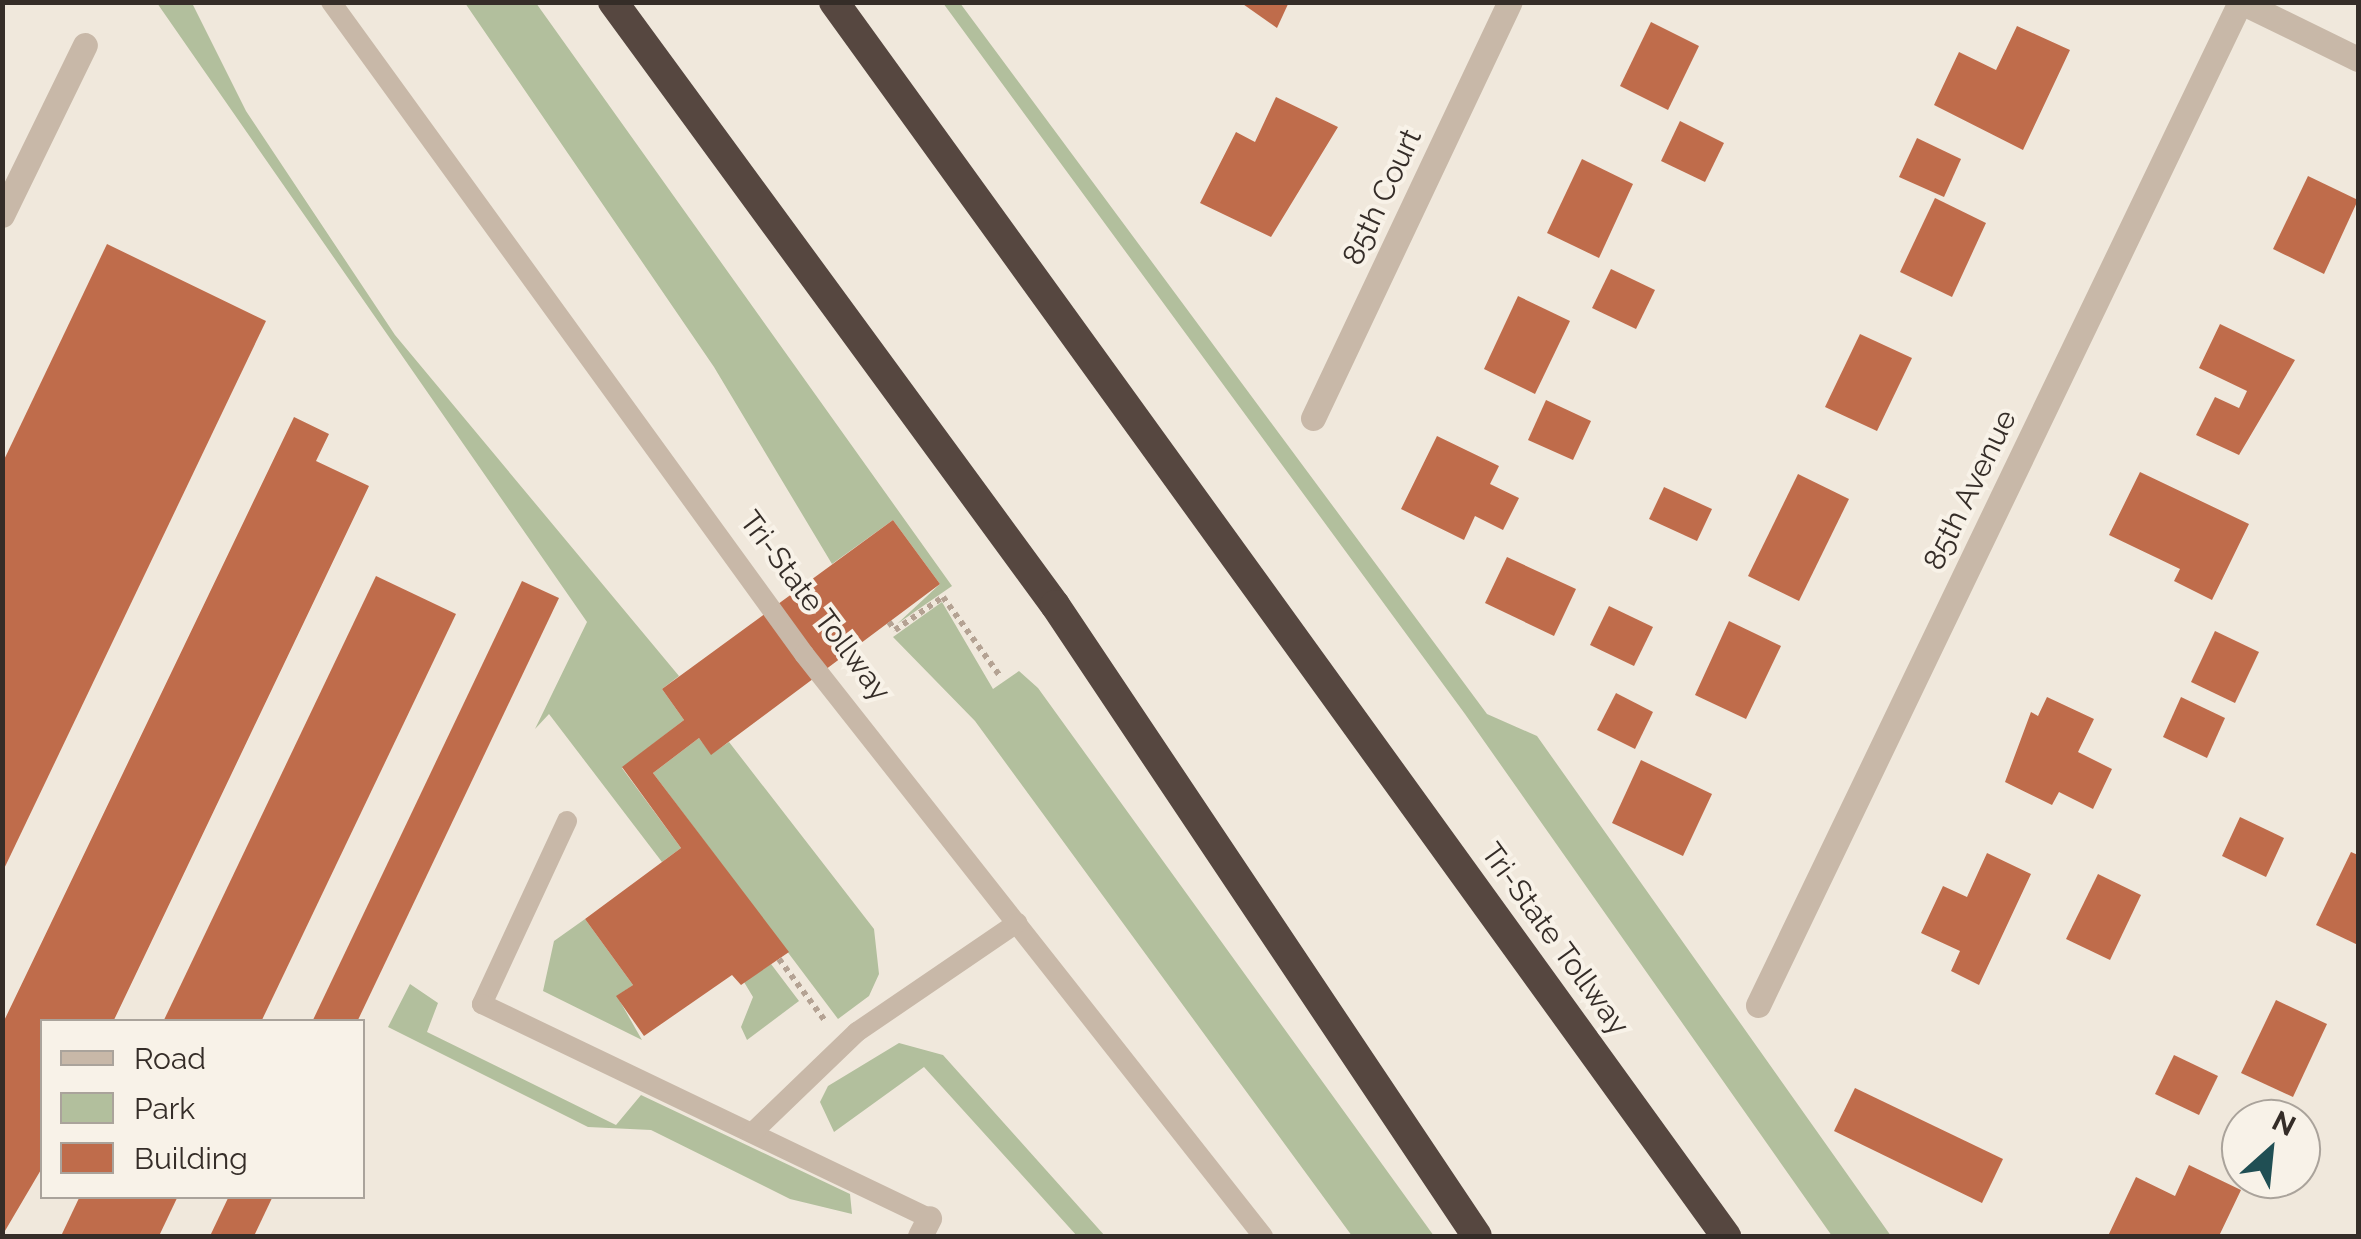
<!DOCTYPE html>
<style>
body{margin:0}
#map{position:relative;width:2361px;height:1239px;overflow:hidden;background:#f0e8dc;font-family:Raleway,sans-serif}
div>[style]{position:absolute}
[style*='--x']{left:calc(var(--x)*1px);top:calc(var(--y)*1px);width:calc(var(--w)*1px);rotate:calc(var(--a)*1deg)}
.green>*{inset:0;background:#b2bf9d}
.building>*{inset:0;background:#bf6c4b}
.path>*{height:6px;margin-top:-3px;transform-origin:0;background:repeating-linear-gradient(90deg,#b4a293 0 5px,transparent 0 10px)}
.lane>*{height:20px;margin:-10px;padding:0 10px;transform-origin:10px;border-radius:10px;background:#c8b8a8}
.street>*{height:25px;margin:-12.5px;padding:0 12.5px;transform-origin:12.5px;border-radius:12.5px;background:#c8b8a8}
.highway>*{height:30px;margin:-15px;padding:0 15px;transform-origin:15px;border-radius:15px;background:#564740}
span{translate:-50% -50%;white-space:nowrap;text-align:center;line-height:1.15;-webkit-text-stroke:8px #f8f2e8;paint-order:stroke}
.street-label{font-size:30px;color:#352d28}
.frame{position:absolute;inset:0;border:5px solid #352d28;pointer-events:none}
.legend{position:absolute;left:40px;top:1019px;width:325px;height:180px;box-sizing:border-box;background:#f8f2e8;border:2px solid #aaa39b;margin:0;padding:12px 18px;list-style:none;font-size:30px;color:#352d28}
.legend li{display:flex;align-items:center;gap:20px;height:50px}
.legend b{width:50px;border:2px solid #aaa39b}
.north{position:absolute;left:2221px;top:1099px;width:100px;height:100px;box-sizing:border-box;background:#f8f2e8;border:2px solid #aaa39b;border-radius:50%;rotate:27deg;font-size:28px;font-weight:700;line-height:40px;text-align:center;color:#352d28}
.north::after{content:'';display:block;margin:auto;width:35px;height:45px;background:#204f54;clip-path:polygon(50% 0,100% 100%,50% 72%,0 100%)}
</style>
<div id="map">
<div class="green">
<div style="clip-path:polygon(157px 3px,192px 3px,246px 111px,395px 335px,679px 676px,662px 689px,684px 720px,622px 768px,681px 848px,662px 862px,549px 714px,535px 729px,587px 622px)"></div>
<div style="clip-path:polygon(465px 3px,536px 3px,952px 586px,897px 624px,940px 584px,893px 520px,832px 564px,714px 367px)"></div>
<div style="clip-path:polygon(943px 3px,960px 3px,1487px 714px,1537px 736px,1891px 1236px,1832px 1236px,1465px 714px)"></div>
<div style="clip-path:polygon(942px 602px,993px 689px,1019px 671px,1038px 688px,1434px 1236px,1352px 1236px,975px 721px,893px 637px)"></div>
<div style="clip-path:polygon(699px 738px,711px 754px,729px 742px,874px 929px,879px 974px,869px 996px,838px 1019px,653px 773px)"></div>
<div style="clip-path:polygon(585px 919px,633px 985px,617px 996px,642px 1040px,543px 991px,554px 941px)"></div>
<div style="clip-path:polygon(771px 964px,799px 1001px,747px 1040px,741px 1027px,753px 997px,744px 982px)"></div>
<div style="clip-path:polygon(410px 984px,438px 1003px,427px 1032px,616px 1125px,641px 1095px,850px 1194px,852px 1214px,790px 1199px,651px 1130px,588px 1127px,388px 1027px)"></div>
<div style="clip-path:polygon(899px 1043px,943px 1055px,1105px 1236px,1077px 1236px,924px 1067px,834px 1132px,820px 1102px,828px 1086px)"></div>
</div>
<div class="building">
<div style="clip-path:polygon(1240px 2px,1289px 2px,1277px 28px)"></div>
<div style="clip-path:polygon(1651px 22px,1699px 46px,1668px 110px,1620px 86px)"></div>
<div style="clip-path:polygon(2017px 26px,2070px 50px,2023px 150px,1934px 105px,1959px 52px,1996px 70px)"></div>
<div style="clip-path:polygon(1276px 97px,1338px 127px,1271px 237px,1200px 203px,1236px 132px,1255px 142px)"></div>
<div style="clip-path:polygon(1680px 121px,1724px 143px,1705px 182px,1661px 161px)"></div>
<div style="clip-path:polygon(1917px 138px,1961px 159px,1944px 197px,1899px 177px)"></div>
<div style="clip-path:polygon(1582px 159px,1633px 184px,1599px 258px,1547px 233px)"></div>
<div style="clip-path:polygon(2308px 176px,2358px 200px,2324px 274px,2273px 249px)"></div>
<div style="clip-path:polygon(1935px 198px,1986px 223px,1952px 297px,1900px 272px)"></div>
<div style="clip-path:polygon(107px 244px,266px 321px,2px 873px,2px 464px)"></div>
<div style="clip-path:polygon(1611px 269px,1655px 290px,1636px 329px,1592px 308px)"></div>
<div style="clip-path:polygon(1518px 296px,1570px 321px,1535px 394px,1484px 369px)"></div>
<div style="clip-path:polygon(2220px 324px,2295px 360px,2239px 455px,2196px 435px,2215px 397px,2239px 408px,2247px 391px,2199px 368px)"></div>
<div style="clip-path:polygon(1860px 334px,1912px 358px,1877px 431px,1825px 407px)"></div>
<div style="clip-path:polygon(1546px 400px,1591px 421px,1573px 460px,1528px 440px)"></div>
<div style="clip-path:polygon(294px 417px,329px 434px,316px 461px,369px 486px,113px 1022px,42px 1022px,42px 1168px,2px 1236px,2px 1025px)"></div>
<div style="clip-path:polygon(1437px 436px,1499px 466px,1490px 484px,1519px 498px,1503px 530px,1475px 516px,1464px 540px,1401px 509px)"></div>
<div style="clip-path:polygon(2140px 472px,2249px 524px,2212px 600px,2174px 581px,2180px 569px,2109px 535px)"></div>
<div style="clip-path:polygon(1798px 474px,1849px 499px,1799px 601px,1748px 576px)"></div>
<div style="clip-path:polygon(1664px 487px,1712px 509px,1697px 541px,1649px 519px)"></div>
<div style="clip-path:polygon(893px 520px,940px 584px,711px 755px,699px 738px,653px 773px,789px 952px,741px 985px,732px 975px,644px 1036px,616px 996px,633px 985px,585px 919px,681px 848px,622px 767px,684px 720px,662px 689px)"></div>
<div style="clip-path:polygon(1507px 557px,1576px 589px,1554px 636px,1485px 603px)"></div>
<div style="clip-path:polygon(376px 576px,456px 614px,261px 1022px,163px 1022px)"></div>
<div style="clip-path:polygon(522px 581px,559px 598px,357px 1022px,312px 1022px)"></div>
<div style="clip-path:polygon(1609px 606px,1653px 627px,1634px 666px,1590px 645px)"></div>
<div style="clip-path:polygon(1729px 621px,1781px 646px,1746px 719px,1695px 695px)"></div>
<div style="clip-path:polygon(2215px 631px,2259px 652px,2235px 703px,2191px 682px)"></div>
<div style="clip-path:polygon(1616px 693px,1653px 712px,1635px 749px,1597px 730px)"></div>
<div style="clip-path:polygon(2047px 697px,2094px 719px,2078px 752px,2112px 769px,2093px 809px,2059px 792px,2052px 805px,2005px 782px,2031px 712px,2038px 716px)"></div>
<div style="clip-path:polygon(2181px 697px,2225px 718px,2207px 758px,2163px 737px)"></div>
<div style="clip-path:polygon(1641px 760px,1712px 794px,1683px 856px,1612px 823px)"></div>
<div style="clip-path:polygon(2240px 817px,2284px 838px,2266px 877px,2222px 856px)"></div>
<div style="clip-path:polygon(2351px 852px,2358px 855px,2358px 945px,2316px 925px)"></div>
<div style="clip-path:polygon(1987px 853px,2031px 874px,1979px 985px,1951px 971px,1960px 951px,1921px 933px,1943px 886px,1967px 897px)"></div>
<div style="clip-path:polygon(2098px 874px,2141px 895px,2110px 960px,2066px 939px)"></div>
<div style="clip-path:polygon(2276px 1000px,2327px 1024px,2293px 1097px,2241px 1073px)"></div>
<div style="clip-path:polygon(2174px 1055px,2218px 1076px,2199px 1115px,2155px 1094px)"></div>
<div style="clip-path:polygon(1855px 1088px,2003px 1159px,1982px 1203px,1834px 1131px)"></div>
<div style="clip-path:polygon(2189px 1165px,2241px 1190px,2219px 1236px,2108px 1236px,2136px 1177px,2175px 1196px)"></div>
<div style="clip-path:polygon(80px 1196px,178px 1196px,159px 1236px,61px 1236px)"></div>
<div style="clip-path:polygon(229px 1196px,273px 1196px,254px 1236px,210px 1236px)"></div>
</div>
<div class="path">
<div style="--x:889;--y:622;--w:10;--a:53"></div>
<div style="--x:895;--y:630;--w:58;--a:-34.5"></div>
<div style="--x:943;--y:597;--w:97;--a:54.2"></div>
<div style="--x:779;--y:959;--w:79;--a:53.3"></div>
</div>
<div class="lane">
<div style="--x:331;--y:2;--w:806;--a:54.04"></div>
<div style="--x:804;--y:654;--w:741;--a:51.74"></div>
<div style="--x:567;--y:821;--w:202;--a:114.9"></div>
<div style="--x:482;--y:1004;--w:496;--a:25.6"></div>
<div style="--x:752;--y:1133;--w:146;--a:-43.9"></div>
<div style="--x:857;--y:1032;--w:194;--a:-34.3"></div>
</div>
<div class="street">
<div style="--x:2241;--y:2;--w:130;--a:26"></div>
<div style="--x:2;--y:215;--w:189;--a:-64"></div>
<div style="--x:1313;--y:418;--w:460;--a:-64.7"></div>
<div style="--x:1758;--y:1005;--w:1113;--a:-64.33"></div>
<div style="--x:920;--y:1236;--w:20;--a:-63"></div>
</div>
<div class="highway">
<div style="--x:613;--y:2;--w:748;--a:53.76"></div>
<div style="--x:1055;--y:605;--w:759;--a:56.23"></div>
<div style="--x:834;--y:2;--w:1523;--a:54.14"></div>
</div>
<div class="street-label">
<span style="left:1382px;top:197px;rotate:-65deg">85th Court</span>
<span style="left:1970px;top:490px;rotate:-64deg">85th Avenue</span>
<span style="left:815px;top:606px;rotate:53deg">Tri-State Tollway</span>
<span style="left:1555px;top:939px;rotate:54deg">Tri-State Tollway</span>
</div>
<div class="frame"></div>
<ul class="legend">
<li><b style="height:12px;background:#c8b8a8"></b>Road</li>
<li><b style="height:28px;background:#b2bf9d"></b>Park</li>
<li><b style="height:28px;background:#bf6c4b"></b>Building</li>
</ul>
<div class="north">N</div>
</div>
